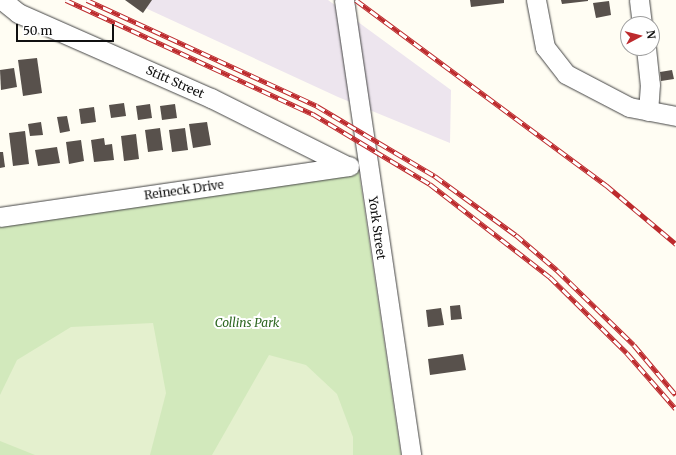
<!DOCTYPE html>
<style>
body{margin:0}
#map{position:relative;width:676px;height:455px;overflow:hidden;background:#fffdf3;font-family:Merriweather,serif}
div>[style]{position:absolute}
[style*='--x']{left:calc(var(--x)*1px);top:calc(var(--y)*1px);width:calc(var(--w)*1px);rotate:calc(var(--a)*1deg)}
.industrial>*{inset:0;background:#ede5ee}
.green>*{inset:0;background:#d2e9bc}
.pitch>*{inset:0;background:#e4f0ce}
.building>*{inset:0;background:#58514c}
.roads{filter:drop-shadow(0 0 1px #434343) drop-shadow(0 0 1px #434343)}
.minor>*{height:19px;margin:-9.5px;padding:0 9.5px;transform-origin:9.5px;border-radius:9.5px;background:#fff}
.rail>*{height:4.5px;margin-top:-2.25px;transform-origin:0;background:repeating-linear-gradient(90deg,#fff 0 9px,#bd2a2d 0 18px);box-sizing:border-box;border-block:1px solid #bd2a2d}
span{translate:-50% -50%;white-space:nowrap;text-align:center;line-height:1.15;-webkit-text-stroke:4px #fff;paint-order:stroke}
.street-label{font-size:12px;color:#101010}
.park-label{font-size:12px;color:#2d6720;font-style:italic}
.north{position:absolute;left:620px;top:16px;width:40px;height:40px;box-sizing:border-box;background:#fff;border:1px solid #9f9f9f;border-radius:50%;rotate:83deg;font-size:11px;font-weight:700;line-height:16px;text-align:center;color:#101010}
.north::after{content:'';display:block;margin:auto;width:14px;height:18px;background:#bd2a2d;clip-path:polygon(50% 0,100% 100%,50% 72%,0 100%)}
.scale{position:absolute;left:16px;top:24px;width:98px;height:18px;box-sizing:border-box;border:2px solid #101010;border-top:0;padding-left:5px;font-size:12px;line-height:14px;white-space:nowrap;color:#101010;-webkit-text-stroke:3px #fff;paint-order:stroke}
</style>
<div id="map">
<div class="industrial">
<div style="clip-path:polygon(128px 0,328px 0,451px 90px,450px 143px,338px 97px)"></div>
</div>
<div class="green">
<div style="clip-path:polygon(359px 172px,401px 455px,0 455px,0 226px)"></div>
</div>
<div class="pitch">
<div style="clip-path:polygon(153px 323px,166px 393px,150px 455px,35px 455px,0 441px,0 395px,17px 360px,71px 327px)"></div>
<div style="clip-path:polygon(269px 355px,306px 365px,337px 394px,353px 437px,353px 455px,212px 455px)"></div>
</div>
<div class="building">
<div style="clip-path:polygon(125px 0,152px 0,143px 13px)"></div>
<div style="clip-path:polygon(470px 0,504px 0,504px 3px,471px 7px)"></div>
<div style="clip-path:polygon(561px 0,588px 0,588px 1px,562px 4px)"></div>
<div style="clip-path:polygon(609px 1px,611px 15px,596px 18px,593px 3px)"></div>
<div style="clip-path:polygon(37px 58px,42px 93px,23px 96px,18px 60px)"></div>
<div style="clip-path:polygon(14px 68px,17px 87px,1px 90px,0 70px)"></div>
<div style="clip-path:polygon(672px 70px,674px 79px,661px 81px,660px 72px)"></div>
<div style="clip-path:polygon(124px 103px,126px 116px,111px 118px,109px 105px)"></div>
<div style="clip-path:polygon(150px 104px,152px 118px,138px 120px,136px 106px)"></div>
<div style="clip-path:polygon(175px 104px,177px 118px,162px 120px,160px 106px)"></div>
<div style="clip-path:polygon(94px 107px,96px 122px,81px 124px,79px 109px)"></div>
<div style="clip-path:polygon(67px 116px,70px 131px,60px 133px,57px 117px)"></div>
<div style="clip-path:polygon(41px 122px,43px 135px,30px 136px,28px 124px)"></div>
<div style="clip-path:polygon(207px 122px,211px 145px,193px 148px,189px 124px)"></div>
<div style="clip-path:polygon(160px 128px,163px 150px,148px 152px,145px 130px)"></div>
<div style="clip-path:polygon(185px 128px,188px 150px,172px 152px,169px 130px)"></div>
<div style="clip-path:polygon(25px 131px,29px 164px,13px 166px,9px 133px)"></div>
<div style="clip-path:polygon(136px 134px,139px 159px,124px 161px,121px 136px)"></div>
<div style="clip-path:polygon(104px 138px,105px 145px,112px 144px,114px 160px,94px 162px,91px 140px)"></div>
<div style="clip-path:polygon(81px 140px,84px 161px,69px 164px,66px 142px)"></div>
<div style="clip-path:polygon(57px 147px,60px 163px,38px 166px,35px 150px)"></div>
<div style="clip-path:polygon(0 152px,3px 152px,5px 167px,0 168px)"></div>
<div style="clip-path:polygon(460px 305px,462px 319px,451px 320px,450px 306px)"></div>
<div style="clip-path:polygon(441px 308px,444px 325px,428px 327px,426px 310px)"></div>
<div style="clip-path:polygon(463px 354px,466px 370px,430px 375px,428px 359px)"></div>
</div>
<div class="roads">
<div class="minor">
<div style="--x:2;--y:0;--w:21;--a:39"></div>
<div style="--x:18;--y:13;--w:211;--a:23.8"></div>
<div style="--x:211;--y:98;--w:152;--a:26.6"></div>
<div style="--x:344;--y:0;--w:460;--a:81.6"></div>
<div style="--x:536;--y:0;--w:48;--a:79.2"></div>
<div style="--x:545;--y:47;--w:34;--a:52"></div>
<div style="--x:566;--y:74;--w:71;--a:27.6"></div>
<div style="--x:629;--y:107;--w:48;--a:10.8"></div>
<div style="--x:639;--y:0;--w:24;--a:83"></div>
<div style="--x:646;--y:48;--w:36;--a:84"></div>
<div style="--x:650;--y:84;--w:27;--a:94"></div>
<div style="--x:0;--y:217;--w:353;--a:-8.3"></div>
</div>
</div>
<div class="rail">
<div style="--x:66;--y:0;--w:272;--a:24.8"></div>
<div style="--x:313;--y:114;--w:136;--a:30.9"></div>
<div style="--x:430;--y:184;--w:152;--a:37.8"></div>
<div style="--x:550;--y:277;--w:108;--a:44.6"></div>
<div style="--x:627;--y:353;--w:74;--a:48.8"></div>
<div style="--x:87;--y:0;--w:253;--a:24.7"></div>
<div style="--x:317;--y:106;--w:137;--a:30.7"></div>
<div style="--x:435;--y:176;--w:100;--a:36.1"></div>
<div style="--x:516;--y:235;--w:54;--a:40.5"></div>
<div style="--x:557;--y:270;--w:107;--a:44.2"></div>
<div style="--x:634;--y:345;--w:65;--a:50"></div>
<div style="--x:356;--y:0;--w:311;--a:36.5"></div>
<div style="--x:606;--y:185;--w:92;--a:40.1"></div>
</div>
<div class="street-label">
<span style="left:175px;top:82px;rotate:24deg">Stitt Street</span>
<span style="left:184px;top:190px;rotate:-8deg">Reineck Drive</span>
<span style="left:377px;top:228px;rotate:82deg">York Street</span>
</div>
<div class="park-label">
<span style="left:247px;top:323px">Collins Park</span>
</div>
<div class="north">N</div>
<div class="scale">50 m</div>
</div>
